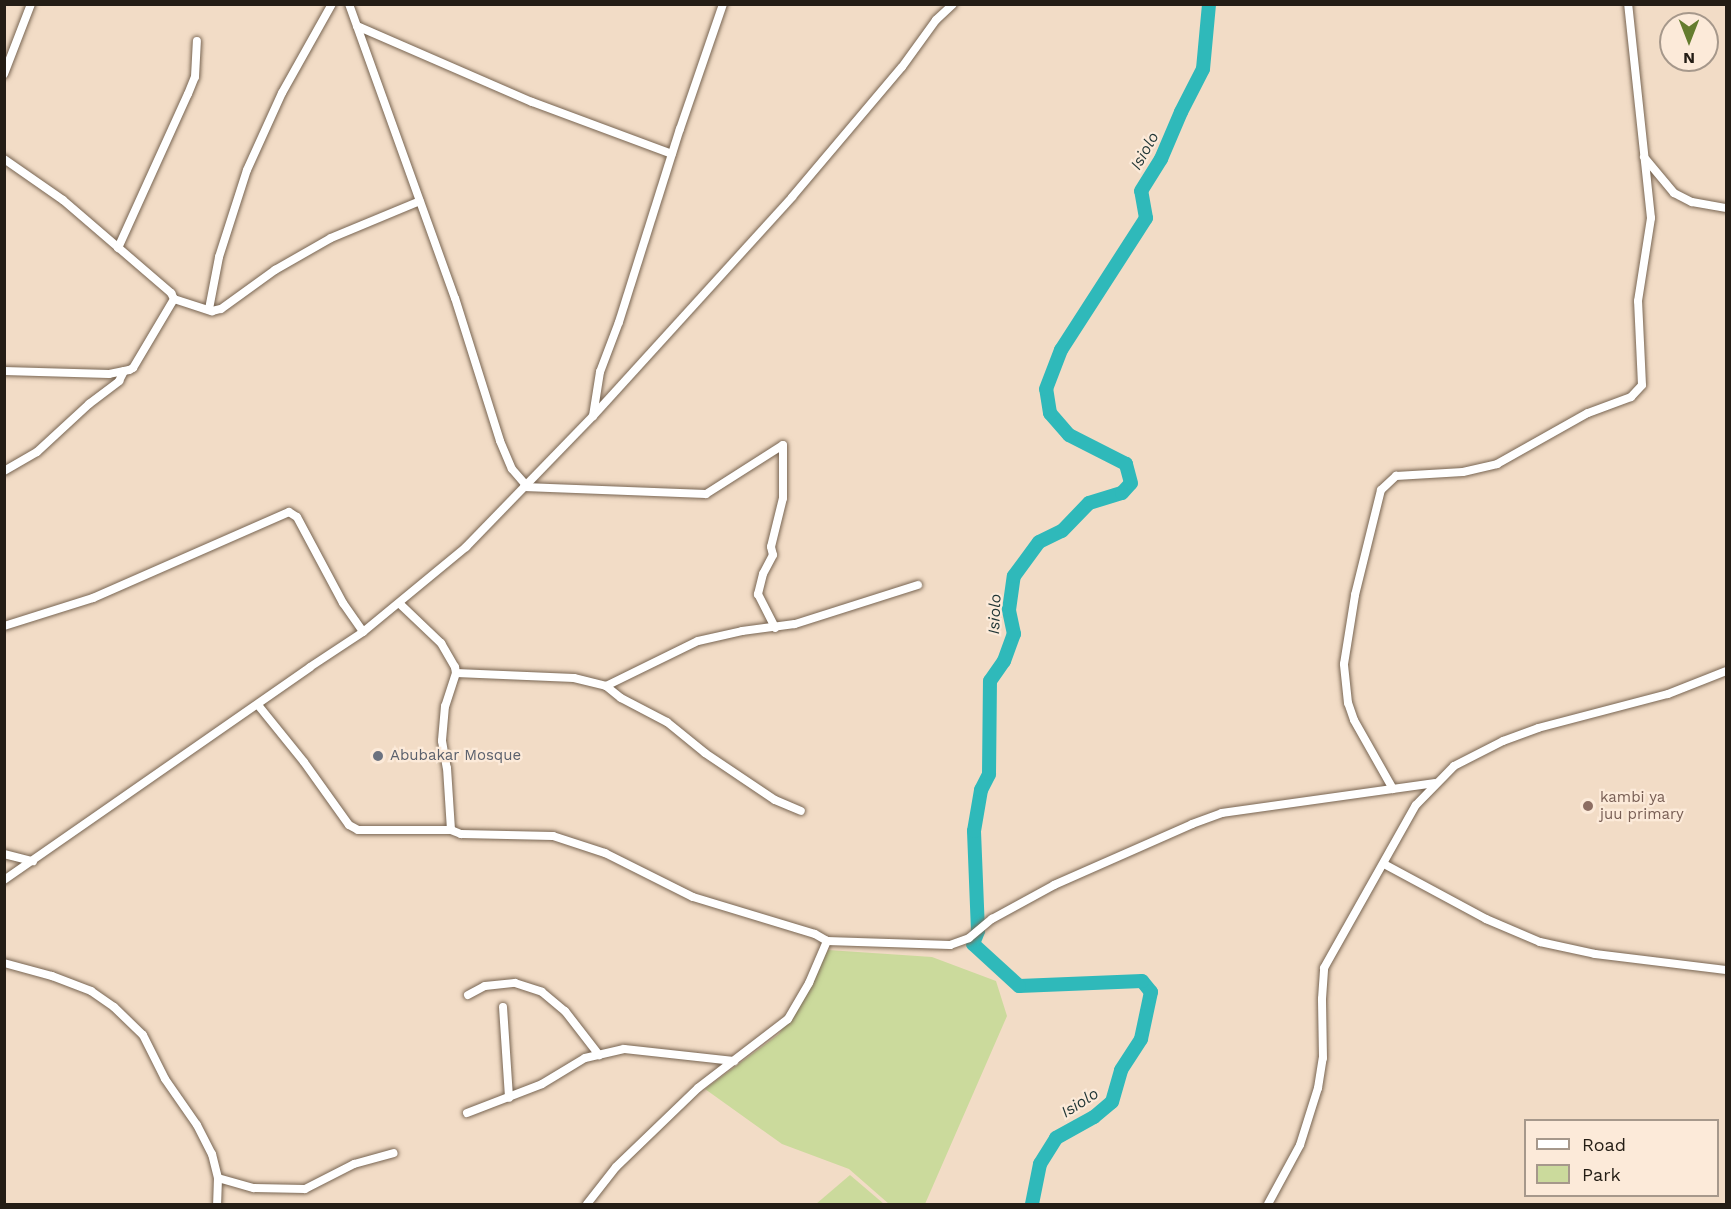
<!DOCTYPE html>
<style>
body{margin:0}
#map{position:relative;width:1731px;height:1209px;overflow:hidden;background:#f2dcc6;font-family:"Work Sans",sans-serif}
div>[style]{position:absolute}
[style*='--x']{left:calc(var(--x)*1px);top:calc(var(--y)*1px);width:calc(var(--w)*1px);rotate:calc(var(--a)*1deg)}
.green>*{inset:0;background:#cbda9c}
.river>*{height:14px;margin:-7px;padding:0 7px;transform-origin:7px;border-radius:7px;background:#2fb9ba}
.roads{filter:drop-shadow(0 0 2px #786552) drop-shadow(0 0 2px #786552)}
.minor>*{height:8px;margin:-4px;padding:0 4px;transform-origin:4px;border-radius:4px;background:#fff}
.dots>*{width:16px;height:16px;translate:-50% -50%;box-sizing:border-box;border:3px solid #fcead9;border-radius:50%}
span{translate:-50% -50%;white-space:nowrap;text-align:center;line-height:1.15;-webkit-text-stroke:4.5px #fcead9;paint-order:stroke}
.worship-label{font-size:15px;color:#5b616d}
.left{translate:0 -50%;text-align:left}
.education-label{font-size:15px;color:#785e54}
.water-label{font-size:16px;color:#1f3535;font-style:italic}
.frame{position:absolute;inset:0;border:6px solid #241d15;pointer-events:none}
.legend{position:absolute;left:1524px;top:1119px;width:195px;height:78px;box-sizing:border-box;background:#fcead9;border:2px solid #a6988b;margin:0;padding:8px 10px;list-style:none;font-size:18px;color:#241d15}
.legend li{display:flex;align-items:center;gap:12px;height:30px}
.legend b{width:30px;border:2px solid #a6988b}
.north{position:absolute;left:1659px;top:12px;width:60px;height:60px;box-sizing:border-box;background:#fcead9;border:2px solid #a6988b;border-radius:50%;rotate:180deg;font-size:16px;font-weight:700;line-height:24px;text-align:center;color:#241d15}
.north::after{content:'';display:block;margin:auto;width:21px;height:27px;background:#647c2e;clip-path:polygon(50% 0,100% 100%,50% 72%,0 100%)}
</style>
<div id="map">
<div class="green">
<div style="clip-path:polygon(828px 950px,932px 957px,996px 981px,1007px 1016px,925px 1204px,889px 1204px,849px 1169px,782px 1144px,705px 1089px,779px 1034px,806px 993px)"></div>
<div style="clip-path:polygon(850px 1175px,884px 1204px,816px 1204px)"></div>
</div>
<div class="river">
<div style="--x:1032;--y:1204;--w:41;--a:-78.7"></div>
<div style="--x:1040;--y:1164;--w:31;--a:-58"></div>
<div style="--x:1056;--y:1138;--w:43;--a:-28.9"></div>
<div style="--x:1094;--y:1117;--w:23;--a:-40"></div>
<div style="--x:1112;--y:1102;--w:33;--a:-74"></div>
<div style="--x:1121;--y:1070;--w:37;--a:-57"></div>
<div style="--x:1141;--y:1039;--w:48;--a:-78"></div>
<div style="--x:1151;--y:992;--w:14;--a:-129"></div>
<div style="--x:1142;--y:981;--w:123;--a:177.7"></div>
<div style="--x:1019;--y:986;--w:62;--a:-137.6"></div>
<div style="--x:973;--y:944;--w:14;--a:-69"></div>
<div style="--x:978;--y:931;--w:100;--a:-92.3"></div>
<div style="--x:974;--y:831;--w:42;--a:-80.3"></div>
<div style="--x:981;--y:790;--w:18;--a:-63"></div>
<div style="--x:989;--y:774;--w:93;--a:-89.4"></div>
<div style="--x:990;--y:681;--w:24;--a:-55"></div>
<div style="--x:1004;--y:661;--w:29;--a:-70"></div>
<div style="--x:1014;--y:634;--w:25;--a:-102"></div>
<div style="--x:1009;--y:610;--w:34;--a:-82"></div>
<div style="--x:1014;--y:576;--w:42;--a:-53.7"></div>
<div style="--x:1039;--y:542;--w:25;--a:-26"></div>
<div style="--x:1062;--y:531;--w:39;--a:-46"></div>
<div style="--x:1089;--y:503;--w:34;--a:-17"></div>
<div style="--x:1122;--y:493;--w:13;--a:-48"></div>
<div style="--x:1131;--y:483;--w:20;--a:-105"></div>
<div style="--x:1126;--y:464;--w:64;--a:-153"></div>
<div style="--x:1069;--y:435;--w:29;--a:-131"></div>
<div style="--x:1050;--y:413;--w:24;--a:-99"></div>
<div style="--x:1046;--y:389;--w:42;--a:-69"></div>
<div style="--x:1061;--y:350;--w:157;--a:-57.2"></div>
<div style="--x:1146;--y:218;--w:27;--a:-100"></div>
<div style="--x:1141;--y:191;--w:38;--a:-58"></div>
<div style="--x:1161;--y:159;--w:51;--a:-66.9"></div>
<div style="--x:1181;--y:112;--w:48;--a:-62.9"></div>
<div style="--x:1203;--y:69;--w:65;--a:-84.7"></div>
</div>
<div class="roads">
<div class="minor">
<div style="--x:349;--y:4;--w:313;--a:70.2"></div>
<div style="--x:455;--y:298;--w:150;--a:72.5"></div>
<div style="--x:500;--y:441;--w:30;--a:67"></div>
<div style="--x:512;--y:469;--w:21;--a:49"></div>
<div style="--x:357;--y:26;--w:191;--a:23.5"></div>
<div style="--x:532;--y:102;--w:149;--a:20.4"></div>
<div style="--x:4;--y:74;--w:75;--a:-68.9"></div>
<div style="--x:1644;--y:157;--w:47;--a:50.2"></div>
<div style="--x:1674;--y:193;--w:20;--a:27"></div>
<div style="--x:1692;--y:202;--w:35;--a:10"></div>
<div style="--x:4;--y:159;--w:72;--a:34.8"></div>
<div style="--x:63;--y:200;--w:143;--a:40.7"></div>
<div style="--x:171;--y:293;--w:7;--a:63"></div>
<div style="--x:174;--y:299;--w:80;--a:120.7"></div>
<div style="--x:133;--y:368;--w:4;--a:153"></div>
<div style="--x:129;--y:370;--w:20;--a:169"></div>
<div style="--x:109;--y:374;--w:105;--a:-178.4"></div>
<div style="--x:118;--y:248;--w:169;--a:-65.6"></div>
<div style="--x:188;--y:94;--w:18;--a:-68"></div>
<div style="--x:195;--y:77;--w:36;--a:-87"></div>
<div style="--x:174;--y:299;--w:40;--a:18"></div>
<div style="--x:212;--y:311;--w:9;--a:-13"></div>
<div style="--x:221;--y:309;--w:67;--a:-35.8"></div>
<div style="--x:275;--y:270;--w:64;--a:-29.7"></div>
<div style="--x:331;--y:238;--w:96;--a:-22.6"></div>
<div style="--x:209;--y:309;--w:53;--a:-79.1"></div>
<div style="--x:219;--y:257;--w:91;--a:-72.2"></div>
<div style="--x:247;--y:170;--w:85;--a:-65.6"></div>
<div style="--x:282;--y:93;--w:102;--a:-60.7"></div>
<div style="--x:593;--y:416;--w:45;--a:-81"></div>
<div style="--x:600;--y:372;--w:53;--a:-69.2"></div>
<div style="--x:619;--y:322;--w:202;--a:-72.5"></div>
<div style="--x:680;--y:129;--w:132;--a:-71"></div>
<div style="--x:4;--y:471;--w:38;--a:-30"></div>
<div style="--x:37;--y:452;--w:71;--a:-42.7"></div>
<div style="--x:89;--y:404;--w:38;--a:-37"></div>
<div style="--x:119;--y:381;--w:11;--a:-63"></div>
<div style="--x:524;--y:487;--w:182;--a:2.2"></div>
<div style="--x:706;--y:494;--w:91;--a:-32.5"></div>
<div style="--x:783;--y:445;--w:53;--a:90"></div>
<div style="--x:783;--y:498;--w:50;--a:103.8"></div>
<div style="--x:771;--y:547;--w:8;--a:76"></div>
<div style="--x:773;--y:555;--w:21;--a:118"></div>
<div style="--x:763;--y:574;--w:21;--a:104"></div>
<div style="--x:758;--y:594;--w:38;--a:63"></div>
<div style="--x:400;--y:604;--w:57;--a:43.6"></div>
<div style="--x:441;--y:643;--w:28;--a:60"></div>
<div style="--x:455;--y:667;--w:6;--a:81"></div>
<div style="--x:456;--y:673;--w:35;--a:108"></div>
<div style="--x:445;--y:706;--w:35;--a:95"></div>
<div style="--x:442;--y:741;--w:27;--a:80"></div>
<div style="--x:447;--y:768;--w:62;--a:86.3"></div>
<div style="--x:4;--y:626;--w:93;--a:-17.5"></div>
<div style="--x:93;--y:598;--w:214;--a:-23.7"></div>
<div style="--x:289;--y:512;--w:9;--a:32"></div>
<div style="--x:297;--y:517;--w:98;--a:61.9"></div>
<div style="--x:343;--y:603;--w:35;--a:55"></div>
<div style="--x:456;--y:673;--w:118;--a:2.4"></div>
<div style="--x:574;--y:678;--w:33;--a:14"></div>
<div style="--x:606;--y:686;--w:19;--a:39"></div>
<div style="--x:621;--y:698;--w:52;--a:27.6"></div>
<div style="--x:667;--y:722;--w:49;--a:39.2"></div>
<div style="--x:705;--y:753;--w:84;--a:33.9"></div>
<div style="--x:775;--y:800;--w:28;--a:23"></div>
<div style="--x:606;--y:686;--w:102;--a:-26.1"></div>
<div style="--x:698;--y:641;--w:45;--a:-12.8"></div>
<div style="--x:742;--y:631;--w:53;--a:-7.5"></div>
<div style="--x:795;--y:624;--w:129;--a:-17.6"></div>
<div style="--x:258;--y:705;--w:73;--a:51.1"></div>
<div style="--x:304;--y:762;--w:77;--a:54.5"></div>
<div style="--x:349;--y:825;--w:10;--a:29"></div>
<div style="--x:358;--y:830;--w:93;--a:0"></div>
<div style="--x:451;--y:830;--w:11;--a:22"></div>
<div style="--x:461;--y:834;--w:92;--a:1.2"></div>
<div style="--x:553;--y:836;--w:55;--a:18.1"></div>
<div style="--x:605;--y:853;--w:98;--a:26.6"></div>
<div style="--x:693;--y:897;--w:127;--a:16.9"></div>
<div style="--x:815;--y:934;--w:14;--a:30"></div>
<div style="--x:827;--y:941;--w:123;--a:1.9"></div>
<div style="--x:950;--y:945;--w:20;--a:-20"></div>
<div style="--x:969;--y:938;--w:30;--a:-40"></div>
<div style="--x:992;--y:919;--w:71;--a:-28.7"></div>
<div style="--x:1054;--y:885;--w:151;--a:-23.8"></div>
<div style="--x:1192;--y:824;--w:32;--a:-20"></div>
<div style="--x:1222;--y:813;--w:215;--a:-8"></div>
<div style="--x:1393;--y:789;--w:79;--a:-119.5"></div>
<div style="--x:1354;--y:720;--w:18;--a:-109"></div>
<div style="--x:1348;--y:703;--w:39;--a:-96"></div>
<div style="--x:1344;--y:664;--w:70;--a:-80.9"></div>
<div style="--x:1355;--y:595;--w:108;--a:-76.1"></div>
<div style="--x:1381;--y:490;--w:21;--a:-43"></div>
<div style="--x:1396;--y:476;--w:67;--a:-3.4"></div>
<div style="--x:1463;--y:472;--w:35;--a:-13"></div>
<div style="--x:1497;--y:464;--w:104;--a:-29.3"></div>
<div style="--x:1588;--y:413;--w:46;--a:-20.4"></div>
<div style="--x:1631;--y:397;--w:16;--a:-47"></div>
<div style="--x:1642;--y:385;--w:84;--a:-92.7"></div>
<div style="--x:1638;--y:301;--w:84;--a:-81.1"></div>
<div style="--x:1651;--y:218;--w:215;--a:-96.1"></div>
<div style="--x:4;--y:854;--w:30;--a:14"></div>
<div style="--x:1384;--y:864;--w:116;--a:28.3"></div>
<div style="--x:1486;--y:919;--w:59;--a:23.1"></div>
<div style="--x:1540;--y:942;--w:56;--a:12.3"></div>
<div style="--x:1595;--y:954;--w:132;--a:7"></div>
<div style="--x:4;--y:880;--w:373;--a:-34.8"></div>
<div style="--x:310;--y:667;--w:64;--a:-33.4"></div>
<div style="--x:363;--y:632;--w:134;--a:-39.5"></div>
<div style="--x:466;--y:547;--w:182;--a:-45.9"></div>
<div style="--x:593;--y:416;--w:296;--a:-47.7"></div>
<div style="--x:792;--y:197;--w:170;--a:-49.8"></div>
<div style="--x:902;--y:67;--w:58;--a:-54.1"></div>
<div style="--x:936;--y:20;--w:23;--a:-43"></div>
<div style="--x:4;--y:963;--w:50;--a:15.2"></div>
<div style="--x:52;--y:976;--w:42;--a:21"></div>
<div style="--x:91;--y:991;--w:28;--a:35"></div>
<div style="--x:114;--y:1007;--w:40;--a:44"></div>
<div style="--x:143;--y:1035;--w:49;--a:63.4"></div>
<div style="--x:165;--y:1079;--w:56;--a:55.2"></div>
<div style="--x:197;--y:1125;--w:33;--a:63"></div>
<div style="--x:212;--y:1154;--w:25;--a:76"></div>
<div style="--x:218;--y:1178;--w:26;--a:92"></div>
<div style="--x:468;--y:995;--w:19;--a:-28"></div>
<div style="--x:485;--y:986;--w:30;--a:-6"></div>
<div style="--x:515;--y:983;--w:28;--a:18"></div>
<div style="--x:542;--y:992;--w:30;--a:40"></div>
<div style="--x:565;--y:1011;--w:56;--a:52.3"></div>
<div style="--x:503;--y:1007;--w:91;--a:86.2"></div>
<div style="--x:467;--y:1113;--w:80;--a:-21.1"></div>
<div style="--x:542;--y:1084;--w:50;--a:-31.2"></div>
<div style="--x:585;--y:1058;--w:40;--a:-13"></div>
<div style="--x:624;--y:1049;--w:111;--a:6.2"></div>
<div style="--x:218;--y:1178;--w:37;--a:16"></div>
<div style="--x:254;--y:1188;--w:51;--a:1.1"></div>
<div style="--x:305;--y:1189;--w:55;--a:-27"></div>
<div style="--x:354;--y:1164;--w:41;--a:-15.4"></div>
<div style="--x:587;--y:1204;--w:47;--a:-51.9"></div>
<div style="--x:616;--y:1167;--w:114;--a:-43.9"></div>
<div style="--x:698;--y:1088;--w:113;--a:-37.5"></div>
<div style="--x:788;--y:1019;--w:42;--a:-59.7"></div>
<div style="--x:809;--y:983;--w:46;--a:-66.8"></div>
<div style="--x:1268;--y:1204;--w:67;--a:-61.5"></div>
<div style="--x:1300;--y:1145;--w:60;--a:-72.5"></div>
<div style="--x:1318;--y:1088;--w:30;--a:-81"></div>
<div style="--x:1323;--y:1058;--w:59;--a:-91"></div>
<div style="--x:1322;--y:999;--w:31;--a:-86"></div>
<div style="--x:1324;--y:968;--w:187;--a:-60.6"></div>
<div style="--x:1416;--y:805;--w:54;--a:-45.7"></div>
<div style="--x:1454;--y:766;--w:55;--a:-27"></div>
<div style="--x:1503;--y:741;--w:37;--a:-20"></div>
<div style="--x:1538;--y:728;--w:134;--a:-14.7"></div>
<div style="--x:1668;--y:694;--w:62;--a:-21.6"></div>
</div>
</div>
<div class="dots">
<div style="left:378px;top:756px;background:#6b7280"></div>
<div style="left:1588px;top:806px;background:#8d6e63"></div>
</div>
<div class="worship-label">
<span class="left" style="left:390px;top:756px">Abubakar Mosque</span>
</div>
<div class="education-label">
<span class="left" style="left:1600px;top:806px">kambi ya<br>juu primary</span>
</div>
<div class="water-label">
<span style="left:1145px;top:151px;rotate:-61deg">Isiolo</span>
<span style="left:995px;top:614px;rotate:-88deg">Isiolo</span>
<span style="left:1080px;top:1103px;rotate:-33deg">Isiolo</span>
</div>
<div class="frame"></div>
<ul class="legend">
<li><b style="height:8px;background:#fff"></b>Road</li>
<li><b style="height:16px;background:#cbda9c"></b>Park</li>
</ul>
<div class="north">N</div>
</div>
